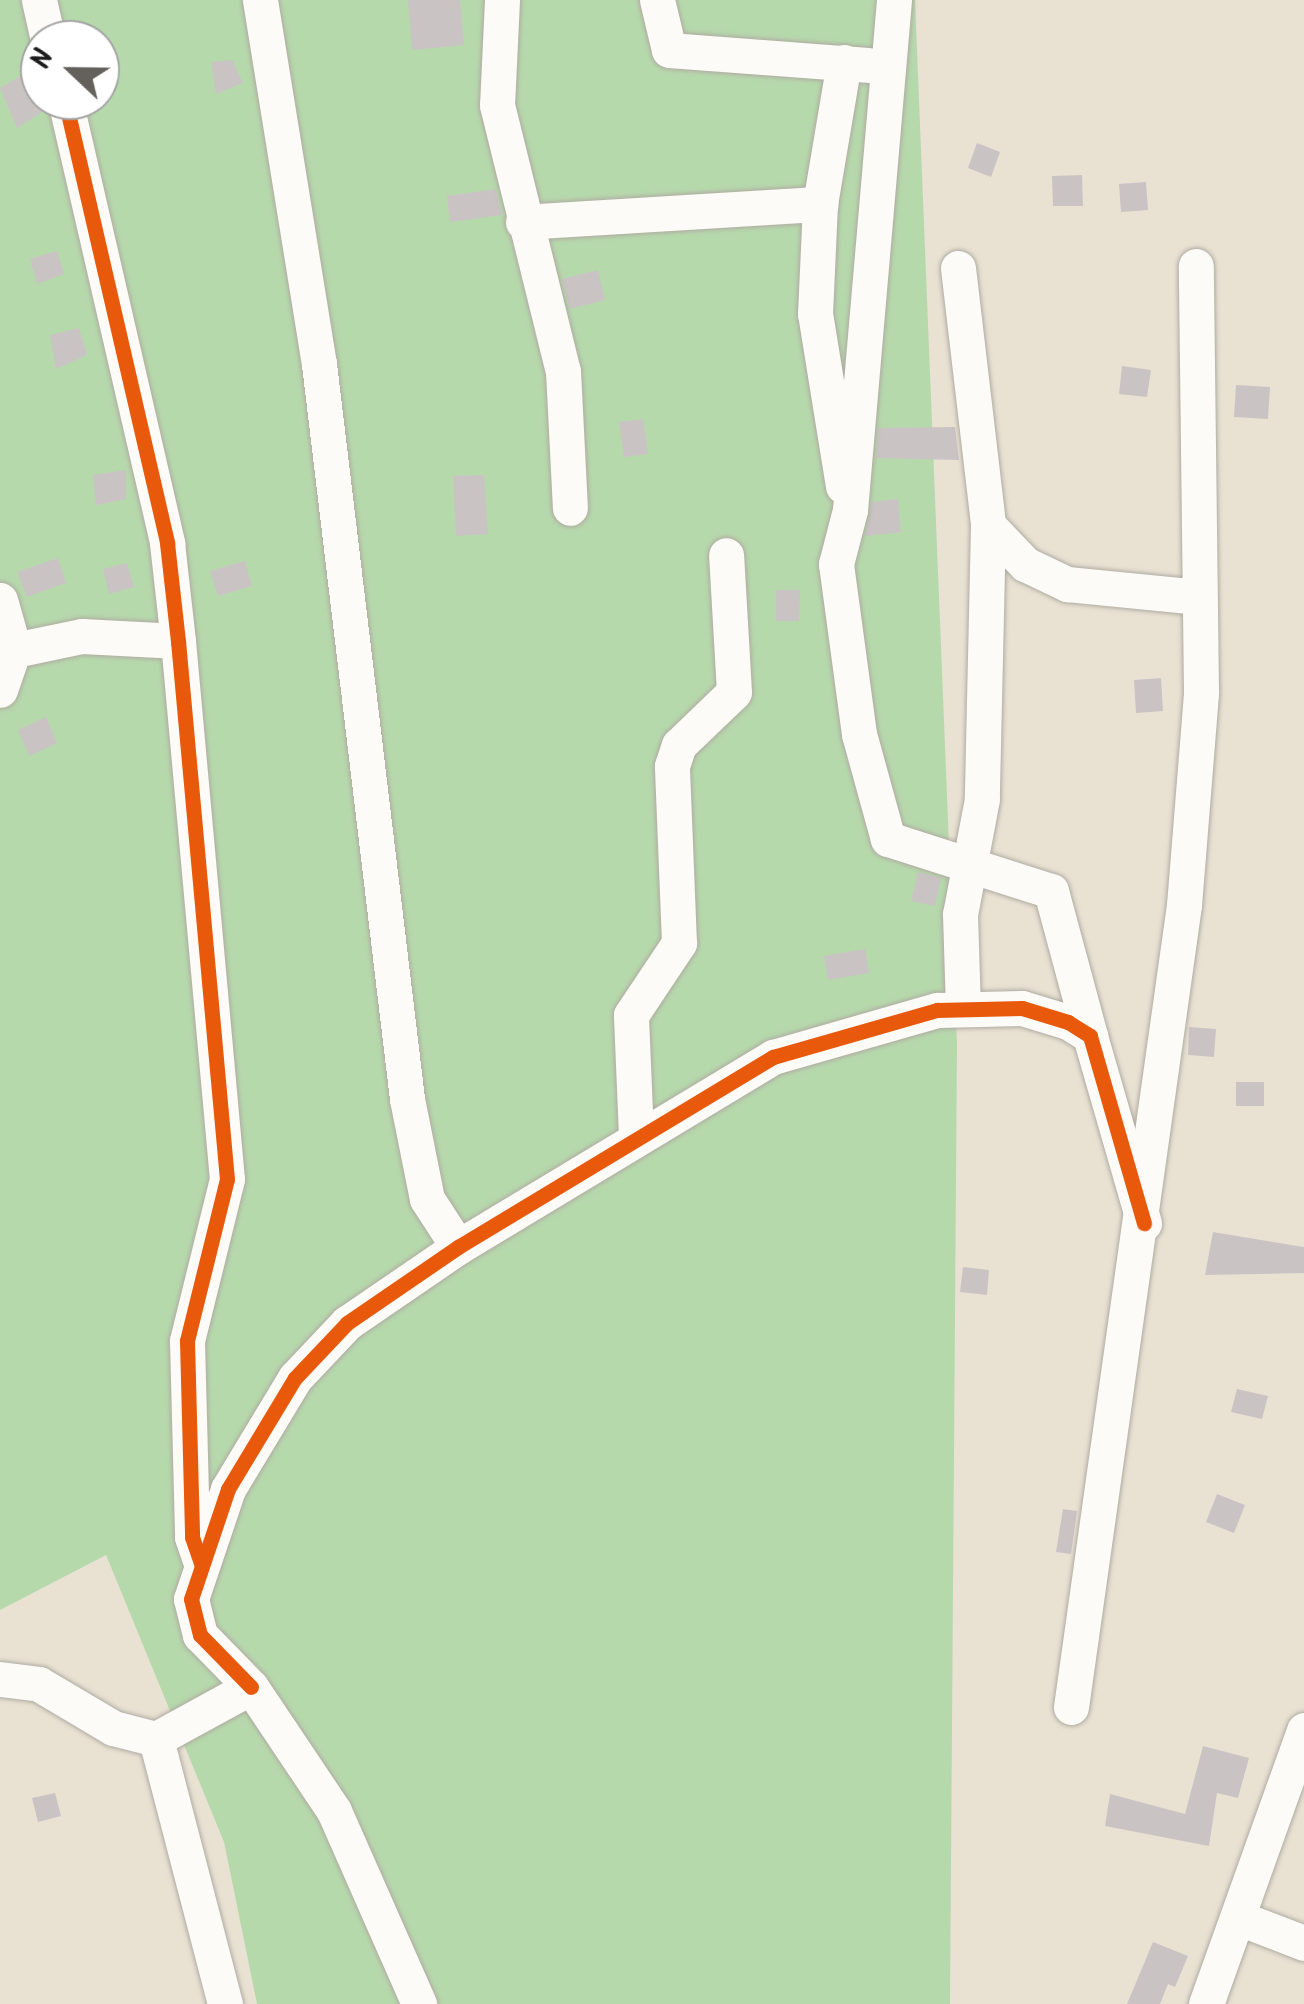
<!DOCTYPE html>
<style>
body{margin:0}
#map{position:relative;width:1304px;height:2004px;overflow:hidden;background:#e9e2d3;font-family:Kalam,sans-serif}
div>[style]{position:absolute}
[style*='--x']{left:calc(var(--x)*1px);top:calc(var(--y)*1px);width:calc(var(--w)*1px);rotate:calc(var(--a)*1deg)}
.green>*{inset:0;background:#b6d9ac}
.building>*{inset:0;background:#cac3c4}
.roads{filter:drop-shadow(0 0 2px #b0aba2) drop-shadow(0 0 2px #b0aba2)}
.minor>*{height:35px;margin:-17.5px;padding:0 17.5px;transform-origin:17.5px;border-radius:17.5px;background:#fcfbf8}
.cycleway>*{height:15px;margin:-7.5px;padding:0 7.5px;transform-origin:7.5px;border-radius:7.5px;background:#e8590c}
span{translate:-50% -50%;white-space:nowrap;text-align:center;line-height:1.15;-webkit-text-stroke:10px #fff;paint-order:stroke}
.north{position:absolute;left:20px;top:20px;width:100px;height:100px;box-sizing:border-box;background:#fff;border:2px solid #a4a4a4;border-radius:50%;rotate:292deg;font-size:28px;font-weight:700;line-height:40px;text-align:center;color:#1c1c1c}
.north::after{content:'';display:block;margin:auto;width:35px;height:45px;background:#64615c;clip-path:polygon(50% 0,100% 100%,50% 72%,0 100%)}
</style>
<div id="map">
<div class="green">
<div style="clip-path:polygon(evenodd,0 0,915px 0,957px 1044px,950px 2004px,257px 2004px,224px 1842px,106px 1555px,0 1610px,0 0,40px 40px,100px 40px,100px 100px,40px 100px,40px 40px)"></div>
</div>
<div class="building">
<div style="clip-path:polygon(408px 0,460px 0,464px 45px,412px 50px)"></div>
<div style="clip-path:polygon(232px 60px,243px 83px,216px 94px,211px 62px)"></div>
<div style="clip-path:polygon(20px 76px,42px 112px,17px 128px,0 88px)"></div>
<div style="clip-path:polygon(977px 143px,1000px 152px,991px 177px,968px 168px)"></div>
<div style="clip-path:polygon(1082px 175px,1083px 206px,1053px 206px,1052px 176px)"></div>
<div style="clip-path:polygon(1146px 182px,1148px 210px,1121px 212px,1119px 184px)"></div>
<div style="clip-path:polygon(496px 189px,502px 215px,450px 222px,447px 196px)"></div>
<div style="clip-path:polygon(57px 251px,64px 274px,37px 284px,30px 259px)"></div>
<div style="clip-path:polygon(598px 270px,605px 300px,570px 309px,562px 279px)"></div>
<div style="clip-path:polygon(79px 328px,87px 355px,56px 369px,50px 335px)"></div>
<div style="clip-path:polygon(1122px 366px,1151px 370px,1147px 397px,1119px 394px)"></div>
<div style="clip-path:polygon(1236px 385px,1270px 387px,1268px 419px,1234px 417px)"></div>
<div style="clip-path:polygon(643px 419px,648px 454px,624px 457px,619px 422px)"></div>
<div style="clip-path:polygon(955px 427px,959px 460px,876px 458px,878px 428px)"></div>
<div style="clip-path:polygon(126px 470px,126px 499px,96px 505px,93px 475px)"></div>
<div style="clip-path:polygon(484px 475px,488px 534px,456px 536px,453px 476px)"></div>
<div style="clip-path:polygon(898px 499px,901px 532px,865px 536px,872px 502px)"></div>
<div style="clip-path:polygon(58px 558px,66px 583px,27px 597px,17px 572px)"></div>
<div style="clip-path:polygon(245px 561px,252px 586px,218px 596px,210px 571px)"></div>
<div style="clip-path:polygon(127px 563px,134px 587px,109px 594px,103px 569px)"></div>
<div style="clip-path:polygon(776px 590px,800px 590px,799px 621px,776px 621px)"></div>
<div style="clip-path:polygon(1161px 678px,1163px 711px,1136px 713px,1134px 680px)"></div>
<div style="clip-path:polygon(46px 717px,57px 743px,29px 756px,18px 730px)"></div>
<div style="clip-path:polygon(918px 872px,941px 878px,935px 906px,911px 901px)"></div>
<div style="clip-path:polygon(865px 949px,869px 973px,828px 980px,824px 956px)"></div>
<div style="clip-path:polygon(1189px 1027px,1216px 1029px,1214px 1057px,1188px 1055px)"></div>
<div style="clip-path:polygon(1236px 1082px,1264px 1082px,1264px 1106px,1236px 1106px)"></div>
<div style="clip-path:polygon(1213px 1232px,1304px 1247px,1304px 1273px,1205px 1275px)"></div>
<div style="clip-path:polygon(963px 1267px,989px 1270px,987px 1295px,960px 1292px)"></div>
<div style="clip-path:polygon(1237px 1389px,1268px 1396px,1262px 1419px,1231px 1412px)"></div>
<div style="clip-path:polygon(1217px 1494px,1245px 1505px,1234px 1533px,1206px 1522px)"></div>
<div style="clip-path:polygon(1063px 1509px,1077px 1511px,1071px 1554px,1056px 1552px)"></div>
<div style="clip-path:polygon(1203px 1746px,1249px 1758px,1238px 1798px,1217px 1793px,1209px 1846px,1105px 1826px,1110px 1794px,1185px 1814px)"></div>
<div style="clip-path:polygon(55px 1793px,61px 1816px,38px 1822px,32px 1798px)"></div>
<div style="clip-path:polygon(1153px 1942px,1188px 1956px,1175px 1987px,1168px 1984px,1160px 2004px,1127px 2004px)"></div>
</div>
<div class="roads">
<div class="minor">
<div style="--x:39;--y:0;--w:41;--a:77.3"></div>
<div style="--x:260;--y:0;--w:369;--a:80.8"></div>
<div style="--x:319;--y:364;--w:740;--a:83.17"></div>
<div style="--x:407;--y:1099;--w:102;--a:78.7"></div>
<div style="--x:427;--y:1199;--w:57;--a:57.1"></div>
<div style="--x:502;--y:0;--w:105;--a:92.7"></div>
<div style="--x:497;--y:105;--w:274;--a:76.1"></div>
<div style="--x:563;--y:371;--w:137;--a:87.1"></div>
<div style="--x:657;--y:0;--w:51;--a:76.5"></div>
<div style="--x:669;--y:50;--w:199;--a:4.3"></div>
<div style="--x:894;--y:0;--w:512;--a:94.93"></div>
<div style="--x:850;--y:510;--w:56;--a:104.5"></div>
<div style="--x:836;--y:564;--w:172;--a:82.3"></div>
<div style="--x:859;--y:734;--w:109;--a:74.6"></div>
<div style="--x:888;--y:839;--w:171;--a:17.7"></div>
<div style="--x:1051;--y:891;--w:150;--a:74.9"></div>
<div style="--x:65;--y:100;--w:455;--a:77"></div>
<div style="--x:167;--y:543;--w:99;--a:83.6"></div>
<div style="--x:178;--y:641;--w:540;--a:84.8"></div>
<div style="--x:227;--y:1179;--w:167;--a:103.9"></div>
<div style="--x:187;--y:1341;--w:196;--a:88.5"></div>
<div style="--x:192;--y:1537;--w:28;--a:71"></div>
<div style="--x:523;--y:222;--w:298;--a:-3.5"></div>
<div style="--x:958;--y:268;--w:259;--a:83.3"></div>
<div style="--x:988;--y:525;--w:274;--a:91.3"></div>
<div style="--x:982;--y:799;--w:117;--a:100.8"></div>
<div style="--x:960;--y:914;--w:94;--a:88.2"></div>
<div style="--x:843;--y:486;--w:174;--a:-99.2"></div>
<div style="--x:815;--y:314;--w:110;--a:-87.4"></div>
<div style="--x:820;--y:204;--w:144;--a:-80.4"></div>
<div style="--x:988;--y:525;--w:54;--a:46.5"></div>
<div style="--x:1025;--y:564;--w:47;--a:25.5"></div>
<div style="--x:1067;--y:584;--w:133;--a:5.6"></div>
<div style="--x:0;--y:600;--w:51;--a:74.1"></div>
<div style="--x:14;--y:649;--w:43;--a:108.9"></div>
<div style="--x:0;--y:653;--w:84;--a:-11.7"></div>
<div style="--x:82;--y:636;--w:96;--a:3"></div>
<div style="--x:636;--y:1136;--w:121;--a:-92.4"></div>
<div style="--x:631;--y:1015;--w:87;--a:-56.3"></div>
<div style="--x:679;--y:943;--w:177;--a:-92.3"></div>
<div style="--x:672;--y:766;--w:22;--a:-72"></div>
<div style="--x:679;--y:745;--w:76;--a:-43.9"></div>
<div style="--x:734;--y:692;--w:137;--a:-93.3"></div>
<div style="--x:0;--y:1679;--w:39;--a:7"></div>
<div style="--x:39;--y:1684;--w:86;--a:30.7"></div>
<div style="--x:113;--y:1728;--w:44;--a:14.3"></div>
<div style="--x:156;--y:1739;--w:108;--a:-28.7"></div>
<div style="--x:251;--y:1687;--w:149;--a:56.2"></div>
<div style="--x:334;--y:1811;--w:211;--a:66.2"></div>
<div style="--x:251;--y:1687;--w:73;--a:-134.4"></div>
<div style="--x:200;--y:1635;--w:37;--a:-104"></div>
<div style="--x:191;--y:1599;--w:116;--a:-71.4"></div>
<div style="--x:228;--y:1489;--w:130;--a:-58.9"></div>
<div style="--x:295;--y:1378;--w:76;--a:-46.6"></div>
<div style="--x:347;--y:1323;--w:135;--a:-34.4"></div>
<div style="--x:458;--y:1247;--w:368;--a:-31.1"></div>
<div style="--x:773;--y:1057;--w:171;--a:-16"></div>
<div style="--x:937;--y:1010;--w:85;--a:-1.3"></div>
<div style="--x:1022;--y:1008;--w:48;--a:16.9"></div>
<div style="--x:1068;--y:1022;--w:26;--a:32"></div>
<div style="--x:1090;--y:1036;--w:195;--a:73.9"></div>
<div style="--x:1071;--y:1707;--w:810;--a:-81.98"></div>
<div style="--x:1184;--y:905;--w:214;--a:-85.4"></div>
<div style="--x:1201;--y:692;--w:426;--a:-90.7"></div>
<div style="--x:156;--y:1739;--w:274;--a:75.4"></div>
<div style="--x:1239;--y:1918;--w:70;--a:21"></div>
<div style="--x:1206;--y:2004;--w:291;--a:-70.3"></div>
</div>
</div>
<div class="cycleway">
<div style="--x:65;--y:100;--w:455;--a:77"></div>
<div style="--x:167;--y:543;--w:99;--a:83.6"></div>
<div style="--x:178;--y:641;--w:540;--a:84.8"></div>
<div style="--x:227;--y:1179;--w:167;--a:103.9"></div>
<div style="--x:187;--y:1341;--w:196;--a:88.5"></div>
<div style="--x:192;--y:1537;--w:28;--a:71"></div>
<div style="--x:251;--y:1687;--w:73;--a:-134.4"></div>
<div style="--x:200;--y:1635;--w:37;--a:-104"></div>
<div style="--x:191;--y:1599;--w:116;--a:-71.4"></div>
<div style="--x:228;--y:1489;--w:130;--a:-58.9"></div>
<div style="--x:295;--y:1378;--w:76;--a:-46.6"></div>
<div style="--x:347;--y:1323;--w:135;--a:-34.4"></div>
<div style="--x:458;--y:1247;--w:368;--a:-31.1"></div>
<div style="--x:773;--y:1057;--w:171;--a:-16"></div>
<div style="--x:937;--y:1010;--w:85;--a:-1.3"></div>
<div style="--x:1022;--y:1008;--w:48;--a:16.9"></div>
<div style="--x:1068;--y:1022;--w:26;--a:32"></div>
<div style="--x:1090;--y:1036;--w:195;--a:73.9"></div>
</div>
<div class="north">N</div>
</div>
